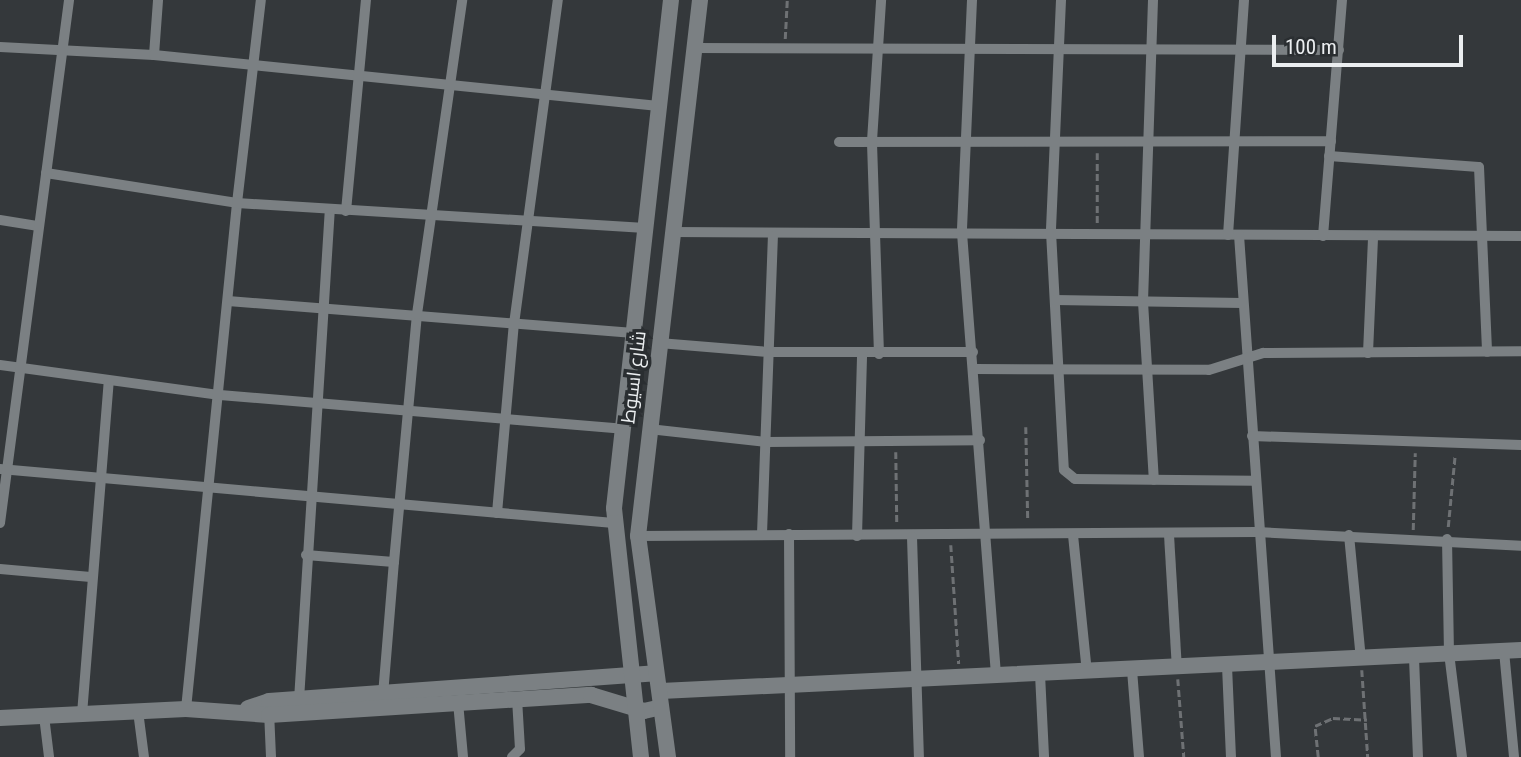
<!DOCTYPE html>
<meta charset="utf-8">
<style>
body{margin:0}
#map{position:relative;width:1521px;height:757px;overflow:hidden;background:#34383b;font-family:"Roboto Condensed",Cairo,sans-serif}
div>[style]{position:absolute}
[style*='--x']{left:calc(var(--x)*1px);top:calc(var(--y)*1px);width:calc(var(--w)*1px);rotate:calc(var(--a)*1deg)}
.path>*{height:2.5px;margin-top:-1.25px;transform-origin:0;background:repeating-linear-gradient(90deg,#6e7174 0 7px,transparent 0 10.5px)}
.street>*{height:10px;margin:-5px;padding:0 5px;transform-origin:5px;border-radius:5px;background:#7b8083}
.secondary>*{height:16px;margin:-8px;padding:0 8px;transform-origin:8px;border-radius:8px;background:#7b8083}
span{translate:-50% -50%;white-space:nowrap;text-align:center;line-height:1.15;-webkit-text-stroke:7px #2a2e31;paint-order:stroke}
.street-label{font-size:19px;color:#ebeef0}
.scale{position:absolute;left:1272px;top:35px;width:191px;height:32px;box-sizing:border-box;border:4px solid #ebeef0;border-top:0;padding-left:9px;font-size:21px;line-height:24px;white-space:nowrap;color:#ebeef0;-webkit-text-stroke:5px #2a2e31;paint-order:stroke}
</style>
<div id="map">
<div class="path">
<div style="--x:785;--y:39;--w:39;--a:-87"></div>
<div style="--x:1097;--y:223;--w:70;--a:-90"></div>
<div style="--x:1026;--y:427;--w:94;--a:88.8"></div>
<div style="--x:896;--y:452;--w:70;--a:89.2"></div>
<div style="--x:1448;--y:527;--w:73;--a:-84.5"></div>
<div style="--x:1413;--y:530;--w:77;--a:-88.5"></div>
<div style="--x:951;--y:545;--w:119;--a:86.2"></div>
<div style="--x:1362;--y:670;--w:87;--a:86.1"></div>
<div style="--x:1178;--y:679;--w:78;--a:85.6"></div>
<div style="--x:1318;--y:757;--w:31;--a:-96"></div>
<div style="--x:1315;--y:726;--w:20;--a:-24"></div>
<div style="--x:1333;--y:718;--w:34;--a:3"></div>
</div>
<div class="street">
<div style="--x:972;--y:0;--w:233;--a:92.5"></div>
<div style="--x:962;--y:233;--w:444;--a:85.6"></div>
<div style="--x:1061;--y:0;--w:232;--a:92.5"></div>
<div style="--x:1051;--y:232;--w:238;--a:86.9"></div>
<div style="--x:1064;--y:470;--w:14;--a:39"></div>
<div style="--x:1075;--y:479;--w:179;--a:0.6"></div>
<div style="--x:1153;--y:0;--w:302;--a:91.9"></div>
<div style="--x:1143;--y:302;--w:178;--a:86.5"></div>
<div style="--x:0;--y:47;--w:154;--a:3"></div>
<div style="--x:154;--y:55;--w:55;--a:-85.8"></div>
<div style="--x:695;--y:48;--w:644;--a:0.18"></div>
<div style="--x:154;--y:55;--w:507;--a:5.78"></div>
<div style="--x:839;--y:142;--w:492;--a:-0.1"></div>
<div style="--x:1329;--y:156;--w:150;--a:4.2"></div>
<div style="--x:1479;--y:167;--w:185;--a:87.5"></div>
<div style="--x:46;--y:173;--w:193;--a:8.9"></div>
<div style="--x:237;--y:203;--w:204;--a:-83.3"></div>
<div style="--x:346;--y:211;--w:212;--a:-84.6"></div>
<div style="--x:0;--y:220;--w:39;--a:9"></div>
<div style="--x:671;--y:232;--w:850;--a:0.27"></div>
<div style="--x:1228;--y:235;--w:236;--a:-86.1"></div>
<div style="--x:1239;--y:235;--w:523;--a:85.95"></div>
<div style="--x:1323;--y:236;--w:237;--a:-85.4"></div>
<div style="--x:1055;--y:300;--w:187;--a:0.9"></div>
<div style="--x:228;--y:301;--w:407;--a:4.5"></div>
<div style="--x:659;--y:343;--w:110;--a:4.7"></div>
<div style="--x:769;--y:352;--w:204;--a:0"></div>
<div style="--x:1368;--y:353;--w:116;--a:-87.5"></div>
<div style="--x:879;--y:354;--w:213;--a:-91.9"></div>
<div style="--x:872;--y:141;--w:141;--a:-86.3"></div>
<div style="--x:0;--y:365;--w:222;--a:7.8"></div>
<div style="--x:220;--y:395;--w:404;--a:4.8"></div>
<div style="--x:975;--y:369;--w:234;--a:0.2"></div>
<div style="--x:1209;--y:370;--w:57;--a:-17.5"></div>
<div style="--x:1263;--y:353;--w:258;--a:-0.4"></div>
<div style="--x:649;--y:429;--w:119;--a:6.3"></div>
<div style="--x:767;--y:442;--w:213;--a:-0.5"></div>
<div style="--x:1252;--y:436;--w:269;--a:1.9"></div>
<div style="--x:0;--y:469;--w:616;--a:5.03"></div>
<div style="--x:497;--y:513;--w:190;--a:-84.9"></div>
<div style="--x:514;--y:324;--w:327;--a:-82.3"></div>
<div style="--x:0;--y:523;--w:528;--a:-82.48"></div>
<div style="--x:762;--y:534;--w:298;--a:-87.9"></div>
<div style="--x:789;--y:534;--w:223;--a:89.7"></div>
<div style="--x:1073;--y:535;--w:138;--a:84.2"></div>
<div style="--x:1169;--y:535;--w:134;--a:86.6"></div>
<div style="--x:1349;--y:535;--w:125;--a:84.5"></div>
<div style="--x:638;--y:536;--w:619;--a:-0.37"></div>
<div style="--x:1257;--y:532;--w:264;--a:3"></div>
<div style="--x:857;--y:536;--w:182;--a:-88.4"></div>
<div style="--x:912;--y:537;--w:220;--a:88.2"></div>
<div style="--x:1447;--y:539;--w:114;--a:89"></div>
<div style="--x:1449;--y:653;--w:105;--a:82.9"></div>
<div style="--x:306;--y:555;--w:88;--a:4.5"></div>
<div style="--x:394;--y:562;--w:249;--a:-84.7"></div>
<div style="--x:417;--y:314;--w:317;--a:-81.8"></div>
<div style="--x:0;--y:569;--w:91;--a:5"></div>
<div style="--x:1504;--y:651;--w:106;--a:84.6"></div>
<div style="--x:1414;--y:658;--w:99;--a:87.7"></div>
<div style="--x:1227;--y:666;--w:91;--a:87.5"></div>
<div style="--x:1132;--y:670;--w:87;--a:85.4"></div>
<div style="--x:1040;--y:674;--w:83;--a:87.2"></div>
<div style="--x:383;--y:695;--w:133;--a:-85.3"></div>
<div style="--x:299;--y:700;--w:490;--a:-86.4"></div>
<div style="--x:458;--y:702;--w:55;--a:84.8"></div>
<div style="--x:186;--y:709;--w:509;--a:-84.24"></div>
<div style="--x:237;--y:203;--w:409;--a:3.5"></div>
<div style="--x:138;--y:711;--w:46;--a:82.6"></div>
<div style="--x:269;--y:711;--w:46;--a:87.5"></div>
<div style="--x:82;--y:714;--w:333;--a:-85.4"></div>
<div style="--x:44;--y:716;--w:41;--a:83"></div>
<div style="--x:512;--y:757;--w:11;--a:-45"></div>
<div style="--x:520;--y:749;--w:50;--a:-93.4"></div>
</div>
<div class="secondary">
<div style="--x:661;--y:691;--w:861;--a:-2.73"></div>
<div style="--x:248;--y:708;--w:22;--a:-18"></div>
<div style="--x:269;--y:701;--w:387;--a:-4.1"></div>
<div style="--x:0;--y:718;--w:186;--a:-2.8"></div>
<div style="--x:186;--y:709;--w:83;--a:4.1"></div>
<div style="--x:269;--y:715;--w:323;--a:-3.6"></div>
<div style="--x:591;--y:695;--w:55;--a:16.8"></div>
<div style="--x:644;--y:711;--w:17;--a:-13"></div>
<div style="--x:641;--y:757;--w:250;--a:-96.2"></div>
<div style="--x:614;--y:508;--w:511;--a:-83.6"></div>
<div style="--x:668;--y:757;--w:223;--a:-97.7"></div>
<div style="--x:638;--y:536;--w:540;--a:-83.4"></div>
</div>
<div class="street-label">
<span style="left:634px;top:377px;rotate:-83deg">شارع اسيوط</span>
</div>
<div class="scale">100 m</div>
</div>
